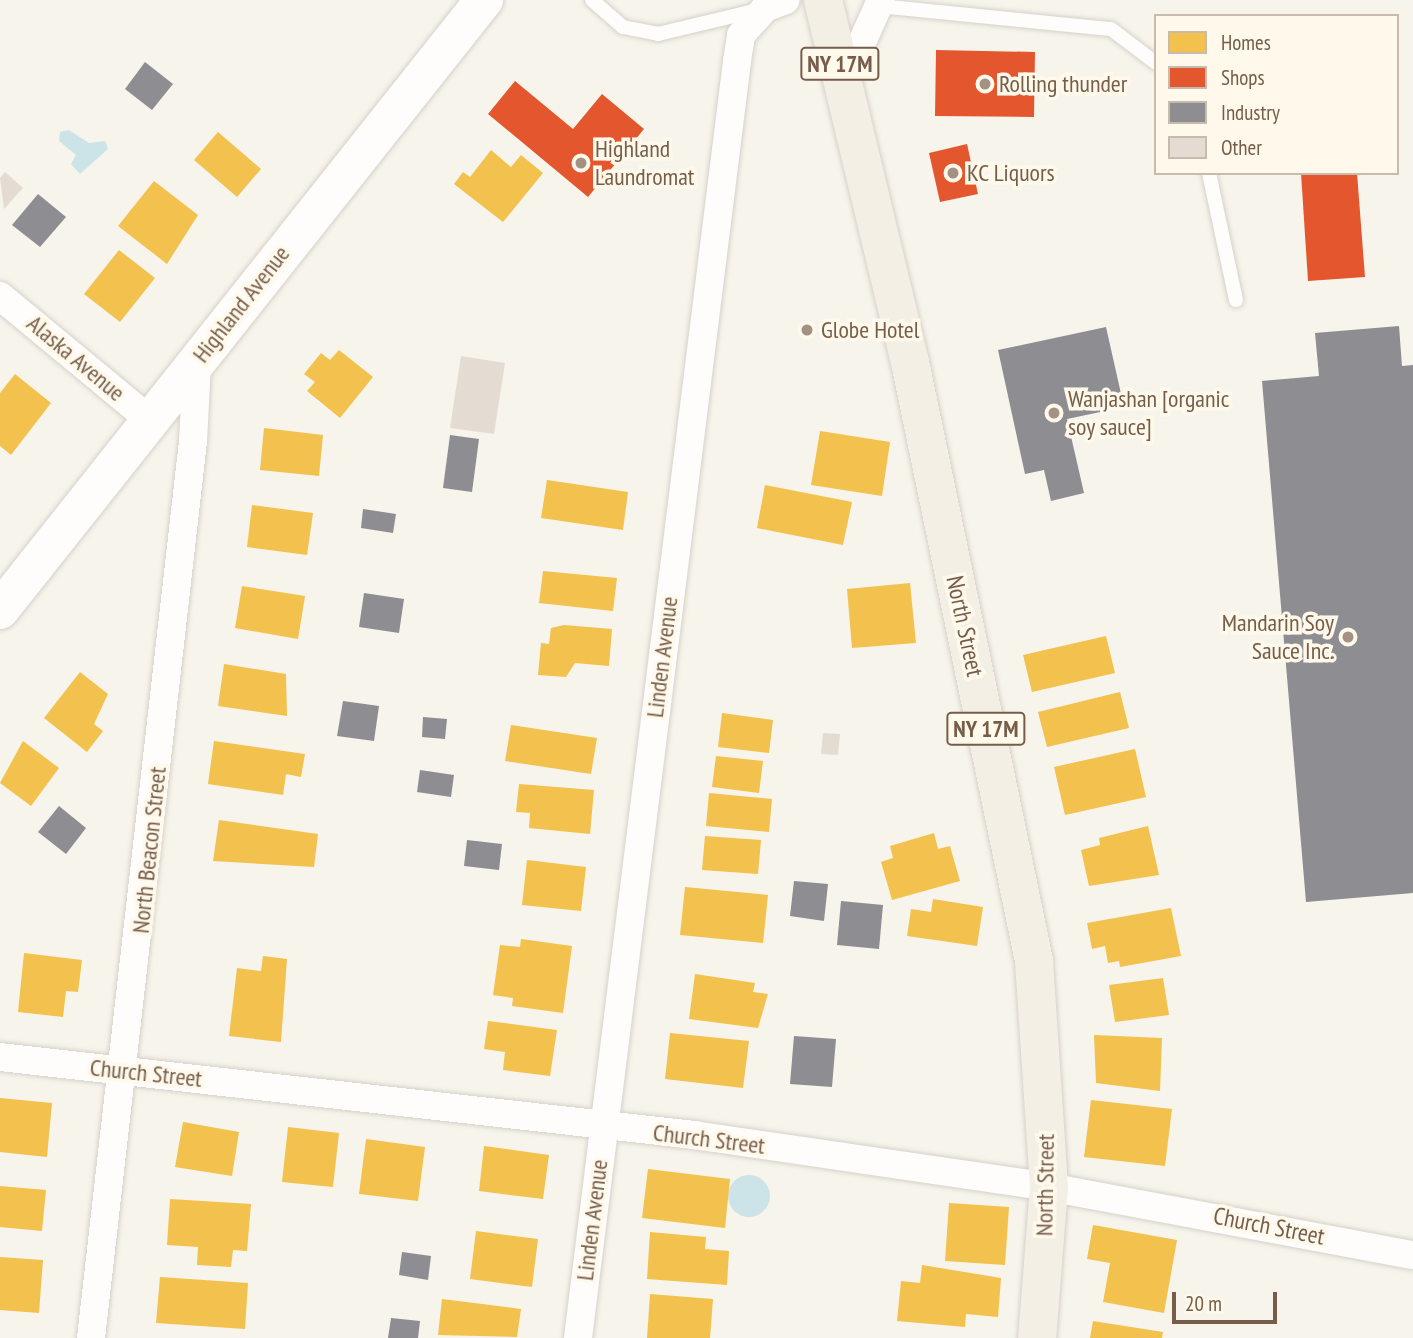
<!DOCTYPE html>
<style>
body{margin:0}
#map{position:relative;width:1413px;height:1338px;overflow:hidden;background:#f7f4eb;font-family:"PT Sans Narrow",sans-serif}
div>[style]{position:absolute}
[style*='--x']{left:calc(var(--x)*1px);top:calc(var(--y)*1px);width:calc(var(--w)*1px);rotate:calc(var(--a)*1deg)}
.water>*{inset:0;background:#cce4e8}
.round{border-radius:50%}
.homes>*{inset:0;background:#f2c14e}
.shops>*{inset:0;background:#e4572e}
.industry>*{inset:0;background:#8d8d92}
.building>*{inset:0;background:#e4dcd2}
.roads{filter:drop-shadow(0 0 2px #d6d1c9) drop-shadow(0 0 2px #d6d1c9)}
.lane>*{height:14px;margin:-7px;padding:0 7px;transform-origin:7px;border-radius:7px;background:#fefdfc}
.street>*{height:28px;margin:-14px;padding:0 14px;transform-origin:14px;border-radius:14px;background:#fefdfc}
.secondary>*{height:38px;margin:-19px;padding:0 19px;transform-origin:19px;border-radius:19px;background:#fefdfc}
.primary>*{height:38px;margin:-19px;padding:0 19px;transform-origin:19px;border-radius:19px;background:#f3efe5}
.dots>*{width:19px;height:19px;translate:-50% -50%;box-sizing:border-box;border:4px solid #fff9ec;border-radius:50%}
span{translate:-50% -50%;white-space:nowrap;text-align:center;line-height:1.15;-webkit-text-stroke:7px #fff9ec;paint-order:stroke}
.shield-label span{padding:2px 5px;background:#fff9ec;border:2px solid;border-radius:5px;-webkit-text-stroke-width:0}
.shield-label{font-size:23px;color:#765d49;font-weight:700}
.poi-label{font-size:24px;color:#765d49}
.left{translate:0 -50%;text-align:left}
.right{translate:-100% -50%;text-align:right}
.street-label{font-size:24px;color:#765d49}
.legend{position:absolute;left:1154px;top:14px;width:245px;height:161px;box-sizing:border-box;background:#fff9ec;border:2px solid #c8bbab;margin:0;padding:9px 12px;list-style:none;font-size:21px;color:#765d49}
.legend li{display:flex;align-items:center;gap:14px;height:35px}
.legend b{width:35px;border:2px solid #c8bbab}
.scale{position:absolute;left:1172px;top:1292px;width:105px;height:32px;box-sizing:border-box;border:4px solid #765d49;border-top:0;padding-left:9px;font-size:21px;line-height:24px;white-space:nowrap;color:#765d49;-webkit-text-stroke:5px #fff9ec;paint-order:stroke}
</style>
<div id="map">
<div class="water">
<div style="clip-path:polygon(69px 130px,89px 143px,105px 141px,108px 149px,80px 174px,71px 164px,76px 155px,59px 141px,60px 132px)"></div>
<div class="round" style="left:728px;top:1175px;width:42px;height:42px"></div>
</div>
<div class="homes">
<div style="clip-path:polygon(218px 132px,261px 169px,237px 197px,194px 160px)"></div>
<div style="clip-path:polygon(491px 150px,511px 167px,521px 155px,543px 173px,503px 222px,454px 184px,463px 172px,470px 177px)"></div>
<div style="clip-path:polygon(154px 181px,198px 215px,167px 264px,118px 226px)"></div>
<div style="clip-path:polygon(119px 250px,155px 278px,120px 322px,84px 294px)"></div>
<div style="clip-path:polygon(339px 350px,373px 377px,340px 418px,307px 391px,315px 382px,304px 374px,321px 353px,330px 360px)"></div>
<div style="clip-path:polygon(15px 374px,51px 403px,11px 455px,0 446px,0 393px)"></div>
<div style="clip-path:polygon(264px 428px,323px 435px,319px 476px,260px 470px)"></div>
<div style="clip-path:polygon(820px 431px,890px 442px,882px 496px,811px 485px)"></div>
<div style="clip-path:polygon(547px 480px,628px 492px,623px 530px,541px 518px)"></div>
<div style="clip-path:polygon(765px 485px,852px 502px,843px 545px,757px 528px)"></div>
<div style="clip-path:polygon(252px 505px,313px 513px,307px 555px,247px 547px)"></div>
<div style="clip-path:polygon(543px 571px,617px 578px,613px 611px,539px 603px)"></div>
<div style="clip-path:polygon(910px 583px,916px 643px,852px 648px,847px 589px)"></div>
<div style="clip-path:polygon(242px 586px,305px 596px,298px 639px,235px 628px)"></div>
<div style="clip-path:polygon(564px 625px,612px 629px,609px 666px,575px 663px,566px 677px,538px 675px,541px 643px,549px 644px,551px 628px)"></div>
<div style="clip-path:polygon(1106px 636px,1115px 673px,1032px 692px,1023px 655px)"></div>
<div style="clip-path:polygon(224px 664px,286px 674px,287px 716px,218px 706px)"></div>
<div style="clip-path:polygon(80px 672px,108px 694px,94px 724px,103px 731px,87px 752px,44px 718px)"></div>
<div style="clip-path:polygon(1120px 692px,1129px 728px,1047px 747px,1038px 712px)"></div>
<div style="clip-path:polygon(722px 713px,773px 720px,769px 753px,718px 747px)"></div>
<div style="clip-path:polygon(511px 725px,597px 738px,591px 774px,505px 761px)"></div>
<div style="clip-path:polygon(23px 741px,59px 768px,31px 806px,0 783px)"></div>
<div style="clip-path:polygon(214px 741px,305px 754px,301px 777px,286px 774px,283px 795px,208px 784px)"></div>
<div style="clip-path:polygon(1135px 749px,1146px 797px,1065px 815px,1054px 767px)"></div>
<div style="clip-path:polygon(716px 756px,763px 761px,759px 793px,712px 787px)"></div>
<div style="clip-path:polygon(519px 784px,594px 790px,590px 834px,529px 828px,530px 813px,516px 812px)"></div>
<div style="clip-path:polygon(709px 793px,772px 799px,769px 832px,706px 826px)"></div>
<div style="clip-path:polygon(219px 820px,318px 834px,314px 867px,213px 861px)"></div>
<div style="clip-path:polygon(1148px 826px,1159px 875px,1089px 886px,1081px 850px,1100px 845px,1099px 838px)"></div>
<div style="clip-path:polygon(934px 833px,938px 849px,950px 846px,960px 881px,892px 900px,881px 862px,893px 858px,890px 846px)"></div>
<div style="clip-path:polygon(705px 836px,761px 840px,758px 874px,702px 870px)"></div>
<div style="clip-path:polygon(527px 860px,586px 867px,581px 911px,522px 905px)"></div>
<div style="clip-path:polygon(685px 887px,768px 895px,763px 943px,680px 935px)"></div>
<div style="clip-path:polygon(933px 899px,983px 907px,977px 946px,907px 936px,911px 909px,931px 912px)"></div>
<div style="clip-path:polygon(1171px 908px,1181px 956px,1120px 967px,1119px 961px,1108px 963px,1105px 946px,1092px 949px,1087px 923px)"></div>
<div style="clip-path:polygon(521px 939px,572px 946px,563px 1013px,512px 1006px,513px 998px,493px 995px,500px 945px,520px 947px)"></div>
<div style="clip-path:polygon(24px 953px,82px 960px,78px 992px,66px 991px,63px 1017px,18px 1012px)"></div>
<div style="clip-path:polygon(263px 956px,287px 959px,281px 1042px,229px 1036px,237px 968px,261px 971px)"></div>
<div style="clip-path:polygon(695px 974px,755px 983px,753px 992px,768px 994px,758px 1028px,689px 1019px)"></div>
<div style="clip-path:polygon(1163px 978px,1169px 1015px,1115px 1022px,1109px 985px)"></div>
<div style="clip-path:polygon(488px 1021px,557px 1030px,550px 1076px,503px 1070px,505px 1052px,484px 1049px)"></div>
<div style="clip-path:polygon(670px 1033px,749px 1041px,743px 1088px,665px 1079px)"></div>
<div style="clip-path:polygon(1094px 1035px,1162px 1038px,1160px 1091px,1096px 1083px)"></div>
<div style="clip-path:polygon(0 1098px,52px 1103px,47px 1157px,0 1152px)"></div>
<div style="clip-path:polygon(1091px 1100px,1172px 1109px,1165px 1166px,1084px 1157px)"></div>
<div style="clip-path:polygon(183px 1122px,239px 1132px,232px 1176px,175px 1167px)"></div>
<div style="clip-path:polygon(288px 1127px,339px 1133px,333px 1187px,282px 1182px)"></div>
<div style="clip-path:polygon(366px 1139px,425px 1147px,418px 1201px,359px 1194px)"></div>
<div style="clip-path:polygon(484px 1146px,549px 1155px,543px 1199px,479px 1191px)"></div>
<div style="clip-path:polygon(648px 1169px,730px 1179px,725px 1228px,642px 1218px)"></div>
<div style="clip-path:polygon(0 1186px,46px 1190px,42px 1231px,0 1227px)"></div>
<div style="clip-path:polygon(170px 1199px,251px 1204px,247px 1251px,233px 1250px,231px 1267px,197px 1265px,198px 1247px,167px 1245px)"></div>
<div style="clip-path:polygon(949px 1203px,1009px 1207px,1005px 1265px,945px 1261px)"></div>
<div style="clip-path:polygon(1093px 1225px,1177px 1240px,1164px 1313px,1103px 1302px,1110px 1263px,1087px 1259px)"></div>
<div style="clip-path:polygon(476px 1231px,538px 1239px,532px 1287px,470px 1279px)"></div>
<div style="clip-path:polygon(650px 1232px,706px 1237px,705px 1249px,729px 1251px,727px 1285px,647px 1279px)"></div>
<div style="clip-path:polygon(0 1257px,43px 1260px,39px 1313px,0 1310px)"></div>
<div style="clip-path:polygon(922px 1265px,1001px 1278px,998px 1317px,966px 1314px,965px 1327px,897px 1321px,901px 1281px,920px 1283px)"></div>
<div style="clip-path:polygon(160px 1277px,248px 1283px,245px 1329px,156px 1323px)"></div>
<div style="clip-path:polygon(650px 1294px,713px 1299px,710px 1338px,647px 1338px)"></div>
<div style="clip-path:polygon(442px 1299px,521px 1309px,517px 1337px,438px 1335px)"></div>
<div style="clip-path:polygon(1093px 1321px,1163px 1332px,1162px 1338px,1090px 1338px)"></div>
</div>
<div class="shops">
<div style="clip-path:polygon(936px 50px,1035px 52px,1034px 117px,935px 116px)"></div>
<div style="clip-path:polygon(515px 81px,573px 129px,602px 94px,644px 129px,588px 197px,488px 114px)"></div>
<div style="clip-path:polygon(967px 144px,978px 194px,940px 202px,929px 153px)"></div>
<div style="clip-path:polygon(1301px 173px,1357px 173px,1365px 277px,1308px 281px)"></div>
</div>
<div class="industry">
<div style="clip-path:polygon(145px 62px,173px 84px,152px 110px,125px 89px)"></div>
<div style="clip-path:polygon(38px 194px,66px 217px,40px 247px,12px 225px)"></div>
<div style="clip-path:polygon(1399px 326px,1402px 366px,1413px 365px,1413px 893px,1306px 902px,1262px 381px,1319px 376px,1315px 333px)"></div>
<div style="clip-path:polygon(1106px 327px,1124px 407px,1067px 419px,1084px 493px,1051px 501px,1044px 470px,1025px 474px,998px 350px)"></div>
<div style="clip-path:polygon(450px 435px,479px 439px,472px 492px,443px 488px)"></div>
<div style="clip-path:polygon(363px 509px,396px 514px,393px 533px,361px 528px)"></div>
<div style="clip-path:polygon(364px 593px,404px 599px,399px 633px,359px 627px)"></div>
<div style="clip-path:polygon(343px 701px,379px 706px,374px 741px,337px 736px)"></div>
<div style="clip-path:polygon(423px 717px,447px 719px,445px 739px,422px 737px)"></div>
<div style="clip-path:polygon(420px 770px,454px 775px,451px 797px,417px 792px)"></div>
<div style="clip-path:polygon(59px 806px,86px 828px,66px 854px,38px 832px)"></div>
<div style="clip-path:polygon(467px 840px,502px 844px,499px 870px,464px 866px)"></div>
<div style="clip-path:polygon(794px 881px,828px 884px,824px 921px,790px 916px)"></div>
<div style="clip-path:polygon(841px 901px,883px 905px,879px 949px,837px 945px)"></div>
<div style="clip-path:polygon(794px 1036px,836px 1039px,832px 1087px,790px 1084px)"></div>
<div style="clip-path:polygon(402px 1252px,431px 1256px,428px 1280px,399px 1275px)"></div>
<div style="clip-path:polygon(391px 1318px,420px 1321px,418px 1338px,388px 1338px)"></div>
</div>
<div class="building">
<div style="clip-path:polygon(5px 172px,23px 188px,4px 209px,0 178px)"></div>
<div style="clip-path:polygon(461px 356px,505px 363px,494px 434px,450px 428px)"></div>
<div style="clip-path:polygon(823px 733px,840px 734px,838px 755px,821px 754px)"></div>
</div>
<div class="roads">
<div class="lane">
<div style="--x:592;--y:0;--w:41;--a:41.1"></div>
<div style="--x:623;--y:27;--w:36;--a:11"></div>
<div style="--x:658;--y:34;--w:104;--a:-13.4"></div>
<div style="--x:879;--y:6;--w:233;--a:5.7"></div>
<div style="--x:1111;--y:29;--w:56;--a:37.1"></div>
<div style="--x:1209;--y:173;--w:130;--a:78"></div>
</div>
<div class="street">
<div style="--x:844;--y:82;--w:90;--a:-65.7"></div>
<div style="--x:0;--y:296;--w:196;--a:39.6"></div>
<div style="--x:0;--y:1057;--w:698;--a:6.41"></div>
<div style="--x:694;--y:1135;--w:359;--a:8.3"></div>
<div style="--x:1049;--y:1187;--w:370;--a:10.6"></div>
<div style="--x:91;--y:1338;--w:902;--a:-83.51"></div>
<div style="--x:193;--y:442;--w:80;--a:-87.1"></div>
<div style="--x:578;--y:1338;--w:1287;--a:-82.9"></div>
<div style="--x:737;--y:61;--w:26;--a:-81"></div>
<div style="--x:741;--y:35;--w:36;--a:-48"></div>
<div style="--x:765;--y:8;--w:22;--a:-21"></div>
</div>
<div class="secondary">
<div style="--x:0;--y:610;--w:779;--a:-51.57"></div>
</div>
<div class="primary">
<div style="--x:823;--y:0;--w:372;--a:76.5"></div>
<div style="--x:910;--y:362;--w:612;--a:78.3"></div>
<div style="--x:1034;--y:961;--w:226;--a:86.2"></div>
<div style="--x:1049;--y:1187;--w:151;--a:94.5"></div>
</div>
</div>
<div class="dots">
<div style="left:985px;top:84px;background:#a39282"></div>
<div style="left:581px;top:163px;background:#a39282"></div>
<div style="left:953px;top:173px;background:#a39282"></div>
<div style="left:807px;top:330px;background:#a39282"></div>
<div style="left:1054px;top:413px;background:#a39282"></div>
<div style="left:1348px;top:637px;background:#a39282"></div>
</div>
<div class="shield-label">
<span style="left:840px;top:64px">NY 17M</span>
<span style="left:986px;top:729px">NY 17M</span>
</div>
<div class="poi-label">
<span class="left" style="left:999px;top:84px">Rolling thunder</span>
<span class="left" style="left:595px;top:163px">Highland<br>Laundromat</span>
<span class="left" style="left:967px;top:173px">KC Liquors</span>
<span class="left" style="left:821px;top:330px">Globe Hotel</span>
<span class="left" style="left:1068px;top:413px">Wanjashan [organic<br>soy sauce]</span>
<span class="right" style="left:1334px;top:637px">Mandarin Soy<br>Sauce Inc.</span>
</div>
<div class="street-label">
<span style="left:241px;top:304px;rotate:-52deg">Highland Avenue</span>
<span style="left:76px;top:358px;rotate:40deg">Alaska Avenue</span>
<span style="left:965px;top:626px;rotate:78deg">North Street</span>
<span style="left:662px;top:657px;rotate:-83deg">Linden Avenue</span>
<span style="left:149px;top:850px;rotate:-84deg">North Beacon Street</span>
<span style="left:146px;top:1073px;rotate:6deg">Church Street</span>
<span style="left:709px;top:1139px;rotate:7deg">Church Street</span>
<span style="left:1045px;top:1185px;rotate:-89deg">North Street</span>
<span style="left:592px;top:1220px;rotate:-83deg">Linden Avenue</span>
<span style="left:1269px;top:1226px;rotate:11deg">Church Street</span>
</div>
<ul class="legend">
<li><b style="height:19px;background:#f2c14e"></b>Homes</li>
<li><b style="height:19px;background:#e4572e"></b>Shops</li>
<li><b style="height:19px;background:#8d8d92"></b>Industry</li>
<li><b style="height:19px;background:#e4dcd2"></b>Other</li>
</ul>
<div class="scale">20 m</div>
</div>
